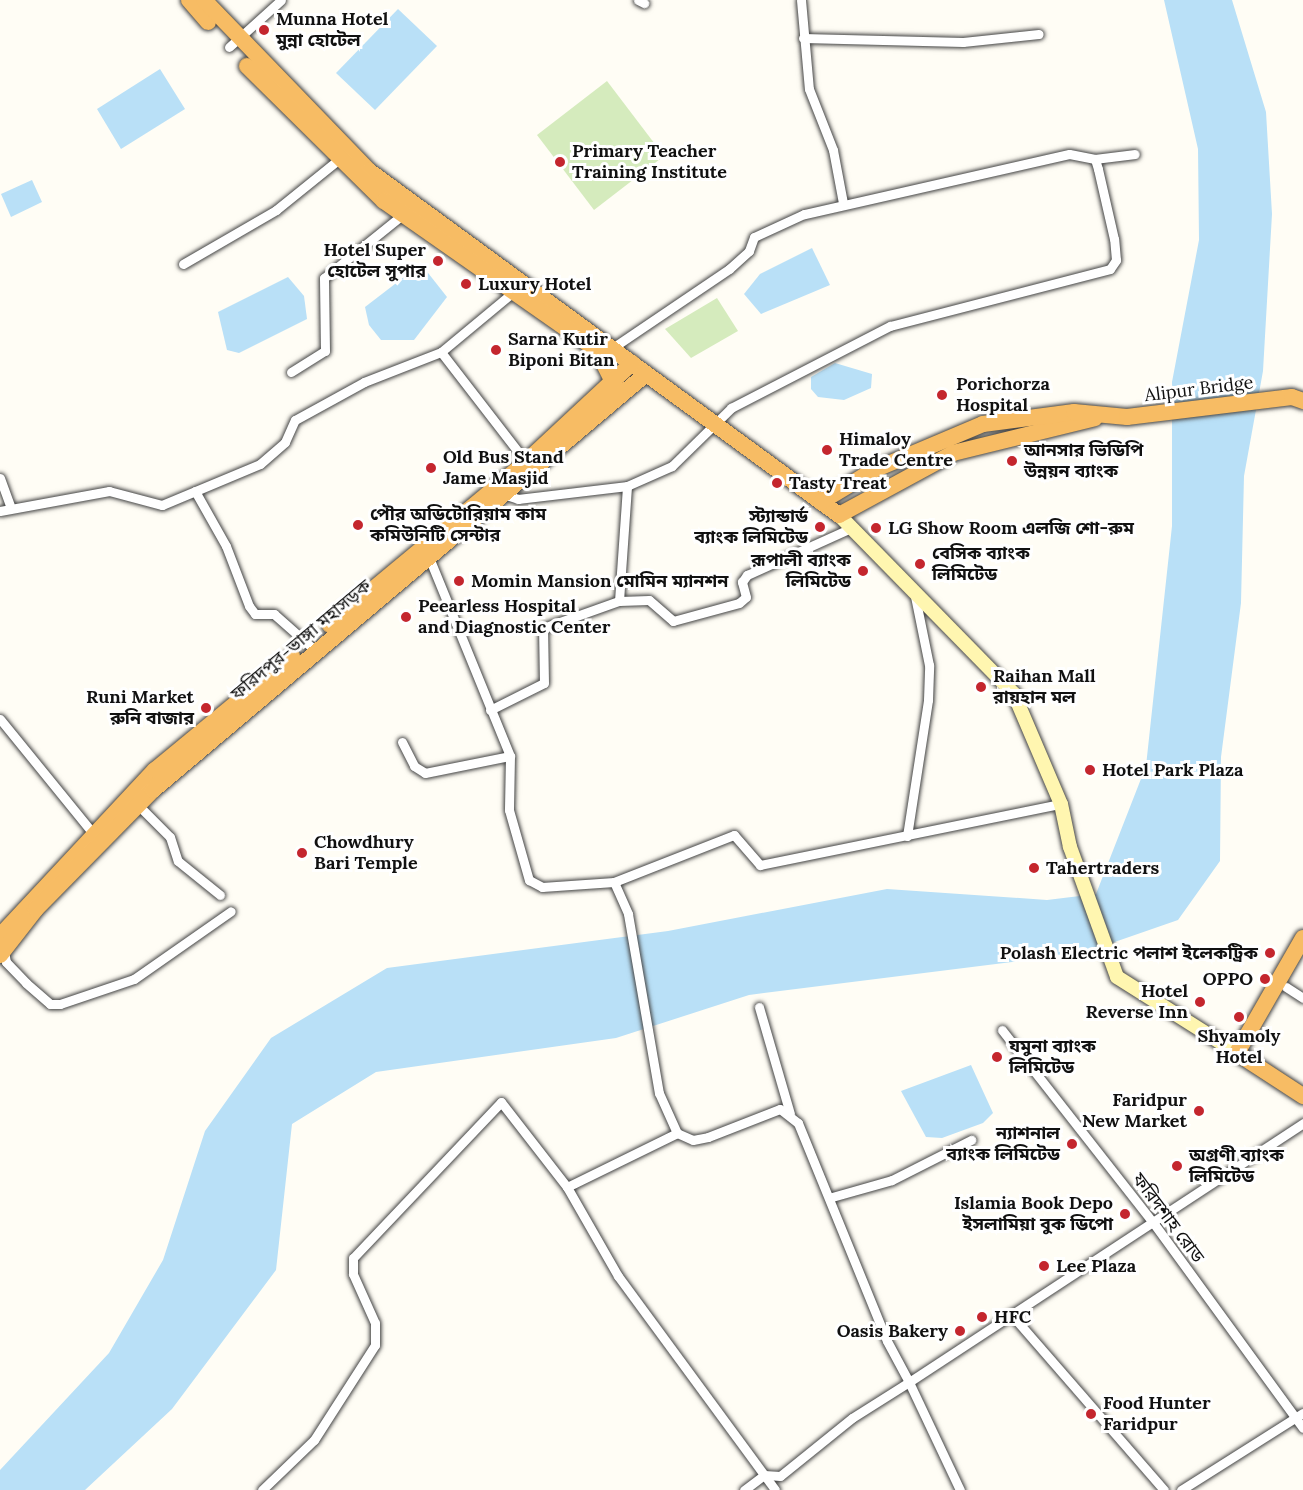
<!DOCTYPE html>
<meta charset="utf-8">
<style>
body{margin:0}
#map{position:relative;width:1303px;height:1490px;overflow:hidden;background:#fffdf5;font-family:Lora,"Noto Sans Bengali",serif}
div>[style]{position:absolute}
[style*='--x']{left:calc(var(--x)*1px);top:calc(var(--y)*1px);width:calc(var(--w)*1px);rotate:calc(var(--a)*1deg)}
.green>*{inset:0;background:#d5ebbd}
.water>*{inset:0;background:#b9e0f7}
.roads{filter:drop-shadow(0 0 2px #444) drop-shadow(0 0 2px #444)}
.minor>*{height:9px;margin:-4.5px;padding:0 4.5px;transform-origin:4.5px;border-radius:4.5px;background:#fff}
.secondary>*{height:14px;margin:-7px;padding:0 7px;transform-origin:7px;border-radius:7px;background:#fff6b0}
.trunk>*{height:16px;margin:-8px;padding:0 8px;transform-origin:8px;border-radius:8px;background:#f7bc64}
.dots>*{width:16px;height:16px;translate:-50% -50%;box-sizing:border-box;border:3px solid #fff;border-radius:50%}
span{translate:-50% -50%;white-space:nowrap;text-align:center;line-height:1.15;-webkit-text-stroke:6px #fff;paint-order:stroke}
.poi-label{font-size:18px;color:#111;font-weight:700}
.left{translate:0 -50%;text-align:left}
.right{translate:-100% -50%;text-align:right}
.street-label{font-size:18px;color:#111}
</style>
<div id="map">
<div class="green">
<div style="clip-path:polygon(607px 81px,664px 156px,594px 210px,537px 135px)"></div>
<div style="clip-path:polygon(717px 298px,738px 331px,691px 358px,665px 329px)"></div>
</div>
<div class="water">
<div style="clip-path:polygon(1164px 0,1232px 0,1266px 112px,1272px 214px,1263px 371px,1244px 476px,1241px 603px,1221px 757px,1220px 861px,1178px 920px,1083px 953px,749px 995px,616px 1038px,376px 1072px,292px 1124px,276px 1270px,172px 1409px,85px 1490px,0 1490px,0 1470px,109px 1353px,163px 1260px,205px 1131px,271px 1038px,387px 968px,668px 931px,887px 889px,1047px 900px,1096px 894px,1146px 766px,1172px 526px,1172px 382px,1199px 240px,1198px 149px)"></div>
<div style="clip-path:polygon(398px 9px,437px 46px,375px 110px,336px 73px)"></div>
<div style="clip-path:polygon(160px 69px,185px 109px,121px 149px,97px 109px)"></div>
<div style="clip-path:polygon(32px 180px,42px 202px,11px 217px,1px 194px)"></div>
<div style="clip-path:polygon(812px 248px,830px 285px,761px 314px,744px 294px,760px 274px)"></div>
<div style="clip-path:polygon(421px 264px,447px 297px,414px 340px,381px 340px,369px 325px,365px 307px)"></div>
<div style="clip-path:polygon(288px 277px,304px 296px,307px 319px,239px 353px,227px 350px,218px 312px)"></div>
<div style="clip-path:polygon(835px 363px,872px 374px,871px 388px,844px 400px,818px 397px,811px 389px,811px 377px)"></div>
<div style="clip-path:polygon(971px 1065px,993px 1113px,983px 1123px,942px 1138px,926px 1137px,901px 1091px)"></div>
</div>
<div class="roads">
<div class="minor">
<div style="--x:638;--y:0;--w:7;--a:27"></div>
<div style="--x:801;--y:0;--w:89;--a:84.9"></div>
<div style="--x:809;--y:89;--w:66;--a:68.5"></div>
<div style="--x:833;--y:150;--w:54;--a:79.3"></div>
<div style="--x:803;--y:38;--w:160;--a:1.4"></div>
<div style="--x:963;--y:42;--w:76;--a:-6"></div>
<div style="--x:229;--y:47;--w:70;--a:-42.1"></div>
<div style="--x:1095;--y:159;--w:40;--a:-7.1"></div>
<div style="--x:183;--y:264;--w:108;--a:-30.1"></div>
<div style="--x:276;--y:210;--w:80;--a:-38.9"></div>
<div style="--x:441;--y:352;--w:139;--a:52.3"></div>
<div style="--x:291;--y:372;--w:40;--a:-32"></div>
<div style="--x:325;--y:351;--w:73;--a:-90.8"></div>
<div style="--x:324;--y:278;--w:100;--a:-38.9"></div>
<div style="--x:0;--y:478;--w:29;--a:70"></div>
<div style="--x:195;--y:491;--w:63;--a:60.6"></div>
<div style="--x:226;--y:546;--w:64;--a:69"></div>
<div style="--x:249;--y:606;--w:10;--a:53"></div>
<div style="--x:255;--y:614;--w:19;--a:0"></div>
<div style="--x:274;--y:614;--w:56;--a:41.4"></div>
<div style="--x:506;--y:495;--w:13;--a:18"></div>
<div style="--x:518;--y:499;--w:110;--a:-6.8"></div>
<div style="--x:0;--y:511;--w:111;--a:-10.4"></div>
<div style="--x:109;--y:491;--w:55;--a:14.8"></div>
<div style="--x:162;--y:505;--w:106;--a:-22.7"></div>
<div style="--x:260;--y:464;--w:33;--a:-41"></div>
<div style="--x:285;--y:442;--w:24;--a:-66"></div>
<div style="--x:295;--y:420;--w:79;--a:-28.8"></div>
<div style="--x:364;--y:382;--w:83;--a:-21.3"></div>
<div style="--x:441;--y:352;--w:99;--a:-39.7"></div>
<div style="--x:428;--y:555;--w:217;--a:67.8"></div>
<div style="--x:510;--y:756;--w:54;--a:91.1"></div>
<div style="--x:509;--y:810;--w:73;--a:74.1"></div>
<div style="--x:529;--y:880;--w:15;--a:28"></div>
<div style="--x:542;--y:887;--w:72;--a:-4"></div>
<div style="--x:614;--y:882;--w:35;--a:66"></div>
<div style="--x:628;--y:914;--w:182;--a:80.2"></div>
<div style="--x:659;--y:1093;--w:44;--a:65.8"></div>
<div style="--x:619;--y:601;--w:30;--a:-2"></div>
<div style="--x:649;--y:600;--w:32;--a:41"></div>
<div style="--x:673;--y:621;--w:68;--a:-15.3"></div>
<div style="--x:739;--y:603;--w:9;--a:-41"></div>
<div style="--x:746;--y:597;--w:16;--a:-105"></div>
<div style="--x:742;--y:582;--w:9;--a:-54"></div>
<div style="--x:747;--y:575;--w:114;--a:-24.3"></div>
<div style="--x:490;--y:710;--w:60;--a:-26.6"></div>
<div style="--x:544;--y:683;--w:55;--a:-91"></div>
<div style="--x:543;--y:628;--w:81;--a:-19.6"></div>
<div style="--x:619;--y:601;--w:115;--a:-86"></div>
<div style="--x:627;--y:486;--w:49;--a:-24"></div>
<div style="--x:672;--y:466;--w:83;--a:-44.5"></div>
<div style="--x:731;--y:408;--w:179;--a:-27.3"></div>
<div style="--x:890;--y:326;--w:227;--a:-14.5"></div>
<div style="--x:1110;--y:269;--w:11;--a:-56"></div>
<div style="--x:1116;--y:260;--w:21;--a:-95"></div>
<div style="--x:1114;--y:239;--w:72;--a:-102.9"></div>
<div style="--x:1098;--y:169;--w:10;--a:-107"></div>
<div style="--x:1095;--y:159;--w:26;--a:-169"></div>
<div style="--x:1069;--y:154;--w:272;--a:167.2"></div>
<div style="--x:804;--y:214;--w:55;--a:155.3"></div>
<div style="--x:754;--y:237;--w:15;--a:110"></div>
<div style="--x:749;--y:251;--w:27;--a:138"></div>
<div style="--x:729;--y:269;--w:139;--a:145.9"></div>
<div style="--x:0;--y:719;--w:152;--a:50.9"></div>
<div style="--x:402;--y:742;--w:27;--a:63"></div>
<div style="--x:414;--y:766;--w:13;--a:32"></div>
<div style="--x:425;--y:773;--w:87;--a:-11.3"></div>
<div style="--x:138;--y:805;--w:45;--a:45"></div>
<div style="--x:170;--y:837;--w:25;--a:72"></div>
<div style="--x:178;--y:861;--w:54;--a:39"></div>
<div style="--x:907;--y:836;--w:138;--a:-81.2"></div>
<div style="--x:928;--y:700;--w:35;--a:-88"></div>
<div style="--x:929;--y:665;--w:76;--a:-101.5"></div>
<div style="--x:614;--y:882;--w:129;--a:-21.4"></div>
<div style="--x:734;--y:835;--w:40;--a:49"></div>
<div style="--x:760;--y:865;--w:307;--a:-11.5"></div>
<div style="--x:4;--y:951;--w:11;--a:80"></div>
<div style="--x:6;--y:962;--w:29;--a:46"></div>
<div style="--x:26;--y:983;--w:32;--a:41"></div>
<div style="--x:50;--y:1004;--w:10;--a:0"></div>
<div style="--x:60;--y:1004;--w:78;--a:-18.7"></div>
<div style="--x:134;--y:979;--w:118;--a:-35"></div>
<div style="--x:1286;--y:987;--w:20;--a:33"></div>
<div style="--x:759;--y:1007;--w:111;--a:73.8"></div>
<div style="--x:1002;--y:1030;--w:243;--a:51.9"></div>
<div style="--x:1152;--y:1221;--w:256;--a:53.9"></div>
<div style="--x:567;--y:1187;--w:123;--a:-26.1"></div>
<div style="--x:677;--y:1133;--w:17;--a:24"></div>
<div style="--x:693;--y:1140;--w:15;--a:-11"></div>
<div style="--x:708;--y:1137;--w:77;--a:-21.3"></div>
<div style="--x:780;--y:1109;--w:23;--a:38"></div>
<div style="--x:798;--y:1123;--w:235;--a:67.8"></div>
<div style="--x:887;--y:1341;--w:47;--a:61.8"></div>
<div style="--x:909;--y:1382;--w:67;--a:147.7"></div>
<div style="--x:852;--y:1418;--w:92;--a:141.1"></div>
<div style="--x:780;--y:1476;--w:16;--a:-176"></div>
<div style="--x:764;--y:1475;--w:25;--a:143"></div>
<div style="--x:832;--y:1197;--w:62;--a:-15.8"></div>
<div style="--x:892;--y:1180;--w:89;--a:-26.9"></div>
<div style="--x:1011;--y:1314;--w:233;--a:49"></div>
<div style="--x:262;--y:1490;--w:72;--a:-43.9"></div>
<div style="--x:314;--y:1440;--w:113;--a:-57.3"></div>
<div style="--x:375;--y:1345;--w:22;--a:-90"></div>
<div style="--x:375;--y:1323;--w:54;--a:-114.2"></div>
<div style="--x:353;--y:1274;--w:16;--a:-90"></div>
<div style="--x:353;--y:1258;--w:215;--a:-46.5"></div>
<div style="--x:501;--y:1102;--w:108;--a:52.2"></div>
<div style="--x:567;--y:1187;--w:103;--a:60.2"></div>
<div style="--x:618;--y:1276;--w:265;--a:53.7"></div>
<div style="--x:960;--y:1490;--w:119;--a:-115.3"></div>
<div style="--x:909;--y:1382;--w:472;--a:-33.3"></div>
<div style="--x:1181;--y:1490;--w:144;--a:-32.3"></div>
</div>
<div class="secondary">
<div style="--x:839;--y:515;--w:250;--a:45.6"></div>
<div style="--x:1014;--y:694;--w:120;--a:66.9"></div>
<div style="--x:1061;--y:804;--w:44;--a:78.2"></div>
<div style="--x:1070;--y:847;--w:138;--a:70.1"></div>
<div style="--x:1117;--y:977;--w:142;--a:32.3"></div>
</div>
<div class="trunk">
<div style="--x:189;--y:0;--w:29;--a:49"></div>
<div style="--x:204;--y:0;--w:238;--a:46"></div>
<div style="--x:369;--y:171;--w:582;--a:36.2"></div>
<div style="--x:839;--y:515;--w:130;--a:-28.5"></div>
<div style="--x:953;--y:453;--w:146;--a:-13.8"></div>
<div style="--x:247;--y:66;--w:192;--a:44.6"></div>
<div style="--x:384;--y:201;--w:260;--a:35"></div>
<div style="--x:597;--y:350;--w:42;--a:63.4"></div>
<div style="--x:821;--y:502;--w:62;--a:-31.1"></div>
<div style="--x:874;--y:470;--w:118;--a:-22.9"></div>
<div style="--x:983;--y:424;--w:92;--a:-7.5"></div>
<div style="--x:1074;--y:412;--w:53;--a:5.4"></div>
<div style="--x:1127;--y:417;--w:166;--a:-6.9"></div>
<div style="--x:1292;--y:397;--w:12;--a:20"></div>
<div style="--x:330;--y:625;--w:255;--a:-39.7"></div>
<div style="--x:526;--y:462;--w:145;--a:-43"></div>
<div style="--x:0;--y:936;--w:227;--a:-47"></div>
<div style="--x:155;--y:770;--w:178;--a:-39.5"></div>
<div style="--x:1303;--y:938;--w:133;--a:119.9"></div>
<div style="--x:1237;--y:1053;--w:79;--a:33.1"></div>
<div style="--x:0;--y:955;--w:58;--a:-52"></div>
<div style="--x:36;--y:909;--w:167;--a:-45.5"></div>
<div style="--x:153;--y:790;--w:645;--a:-40.16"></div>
</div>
</div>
<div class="dots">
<div style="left:264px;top:30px;background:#c4262e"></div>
<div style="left:560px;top:162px;background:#c4262e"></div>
<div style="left:438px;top:261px;background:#c4262e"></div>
<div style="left:466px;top:284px;background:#c4262e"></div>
<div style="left:496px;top:350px;background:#c4262e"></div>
<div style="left:942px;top:395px;background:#c4262e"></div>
<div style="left:827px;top:450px;background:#c4262e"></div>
<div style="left:1012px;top:461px;background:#c4262e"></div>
<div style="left:431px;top:468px;background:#c4262e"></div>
<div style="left:777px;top:483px;background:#c4262e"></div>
<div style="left:358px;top:525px;background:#c4262e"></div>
<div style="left:820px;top:527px;background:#c4262e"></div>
<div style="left:876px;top:528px;background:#c4262e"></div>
<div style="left:920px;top:564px;background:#c4262e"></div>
<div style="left:863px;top:571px;background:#c4262e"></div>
<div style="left:459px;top:581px;background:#c4262e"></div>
<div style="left:406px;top:617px;background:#c4262e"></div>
<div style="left:981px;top:687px;background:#c4262e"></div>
<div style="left:206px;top:708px;background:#c4262e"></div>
<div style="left:1090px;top:770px;background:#c4262e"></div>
<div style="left:302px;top:853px;background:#c4262e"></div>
<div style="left:1034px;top:868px;background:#c4262e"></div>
<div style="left:1270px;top:953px;background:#c4262e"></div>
<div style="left:1265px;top:979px;background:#c4262e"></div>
<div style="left:1200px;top:1002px;background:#c4262e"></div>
<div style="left:1239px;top:1017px;background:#c4262e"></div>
<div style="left:997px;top:1057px;background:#c4262e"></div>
<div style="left:1199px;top:1111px;background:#c4262e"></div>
<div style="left:1072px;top:1144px;background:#c4262e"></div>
<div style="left:1177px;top:1166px;background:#c4262e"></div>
<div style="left:1125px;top:1214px;background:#c4262e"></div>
<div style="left:1044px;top:1266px;background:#c4262e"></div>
<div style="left:982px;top:1317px;background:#c4262e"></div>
<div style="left:960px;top:1331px;background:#c4262e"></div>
<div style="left:1091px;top:1414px;background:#c4262e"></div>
</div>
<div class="poi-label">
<span class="left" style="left:276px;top:30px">Munna Hotel<br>মুন্না হোটেল</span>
<span class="left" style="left:572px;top:162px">Primary Teacher<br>Training Institute</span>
<span class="right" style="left:426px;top:261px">Hotel Super<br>হোটেল সুপার</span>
<span class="left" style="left:478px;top:284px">Luxury Hotel</span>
<span class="left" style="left:508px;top:350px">Sarna Kutir<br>Biponi Bitan</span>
<span class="left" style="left:956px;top:395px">Porichorza<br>Hospital</span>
<span class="left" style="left:839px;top:450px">Himaloy<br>Trade Centre</span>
<span class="left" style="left:1024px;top:461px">আনসার ভিডিপি<br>উন্নয়ন ব্যাংক</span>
<span class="left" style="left:443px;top:468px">Old Bus Stand<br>Jame Masjid</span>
<span class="left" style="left:789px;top:483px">Tasty Treat</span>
<span class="left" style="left:370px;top:525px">পৌর অডিটোরিয়াম কাম<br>কমিউনিটি সেন্টার</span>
<span class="right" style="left:808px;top:527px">স্ট্যান্ডার্ড<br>ব্যাংক লিমিটেড</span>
<span class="left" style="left:888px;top:528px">LG Show Room এলজি শো-রুম</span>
<span class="left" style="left:932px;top:564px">বেসিক ব্যাংক<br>লিমিটেড</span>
<span class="right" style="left:851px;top:571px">রূপালী ব্যাংক<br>লিমিটেড</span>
<span class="left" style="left:471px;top:581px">Momin Mansion মোমিন ম্যানশন</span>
<span class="left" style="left:418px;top:617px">Peearless Hospital<br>and Diagnostic Center</span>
<span class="left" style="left:993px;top:687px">Raihan Mall<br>রায়হান মল</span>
<span class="right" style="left:194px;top:708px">Runi Market<br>রুনি বাজার</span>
<span class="left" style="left:1102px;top:770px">Hotel Park Plaza</span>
<span class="left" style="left:314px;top:853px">Chowdhury<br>Bari Temple</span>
<span class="left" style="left:1046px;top:868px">Tahertraders</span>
<span class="right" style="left:1258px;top:953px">Polash Electric পলাশ ইলেকট্রিক</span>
<span class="right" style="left:1253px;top:979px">OPPO</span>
<span class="right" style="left:1188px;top:1002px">Hotel<br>Reverse Inn</span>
<span style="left:1239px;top:1047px">Shyamoly<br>Hotel</span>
<span class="left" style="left:1009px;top:1057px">যমুনা ব্যাংক<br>লিমিটেড</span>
<span class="right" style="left:1187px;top:1111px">Faridpur<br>New Market</span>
<span class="right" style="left:1060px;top:1144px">ন্যাশনাল<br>ব্যাংক লিমিটেড</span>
<span class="left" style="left:1189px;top:1166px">অগ্রণী ব্যাংক<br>লিমিটেড</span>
<span class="right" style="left:1113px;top:1214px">Islamia Book Depo<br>ইসলামিয়া বুক ডিপো</span>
<span class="left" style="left:1056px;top:1266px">Lee Plaza</span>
<span class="left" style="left:994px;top:1317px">HFC</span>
<span class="right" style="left:948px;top:1331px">Oasis Bakery</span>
<span class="left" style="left:1103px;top:1414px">Food Hunter<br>Faridpur</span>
</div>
<div class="street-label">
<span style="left:1199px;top:389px;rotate:-7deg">Alipur Bridge</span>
<span style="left:301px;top:640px;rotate:-40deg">ফরিদপুর-ভাঙ্গা মহাসড়ক</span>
<span style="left:1168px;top:1218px;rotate:53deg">ফরিদশাহ রোড</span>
</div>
</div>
